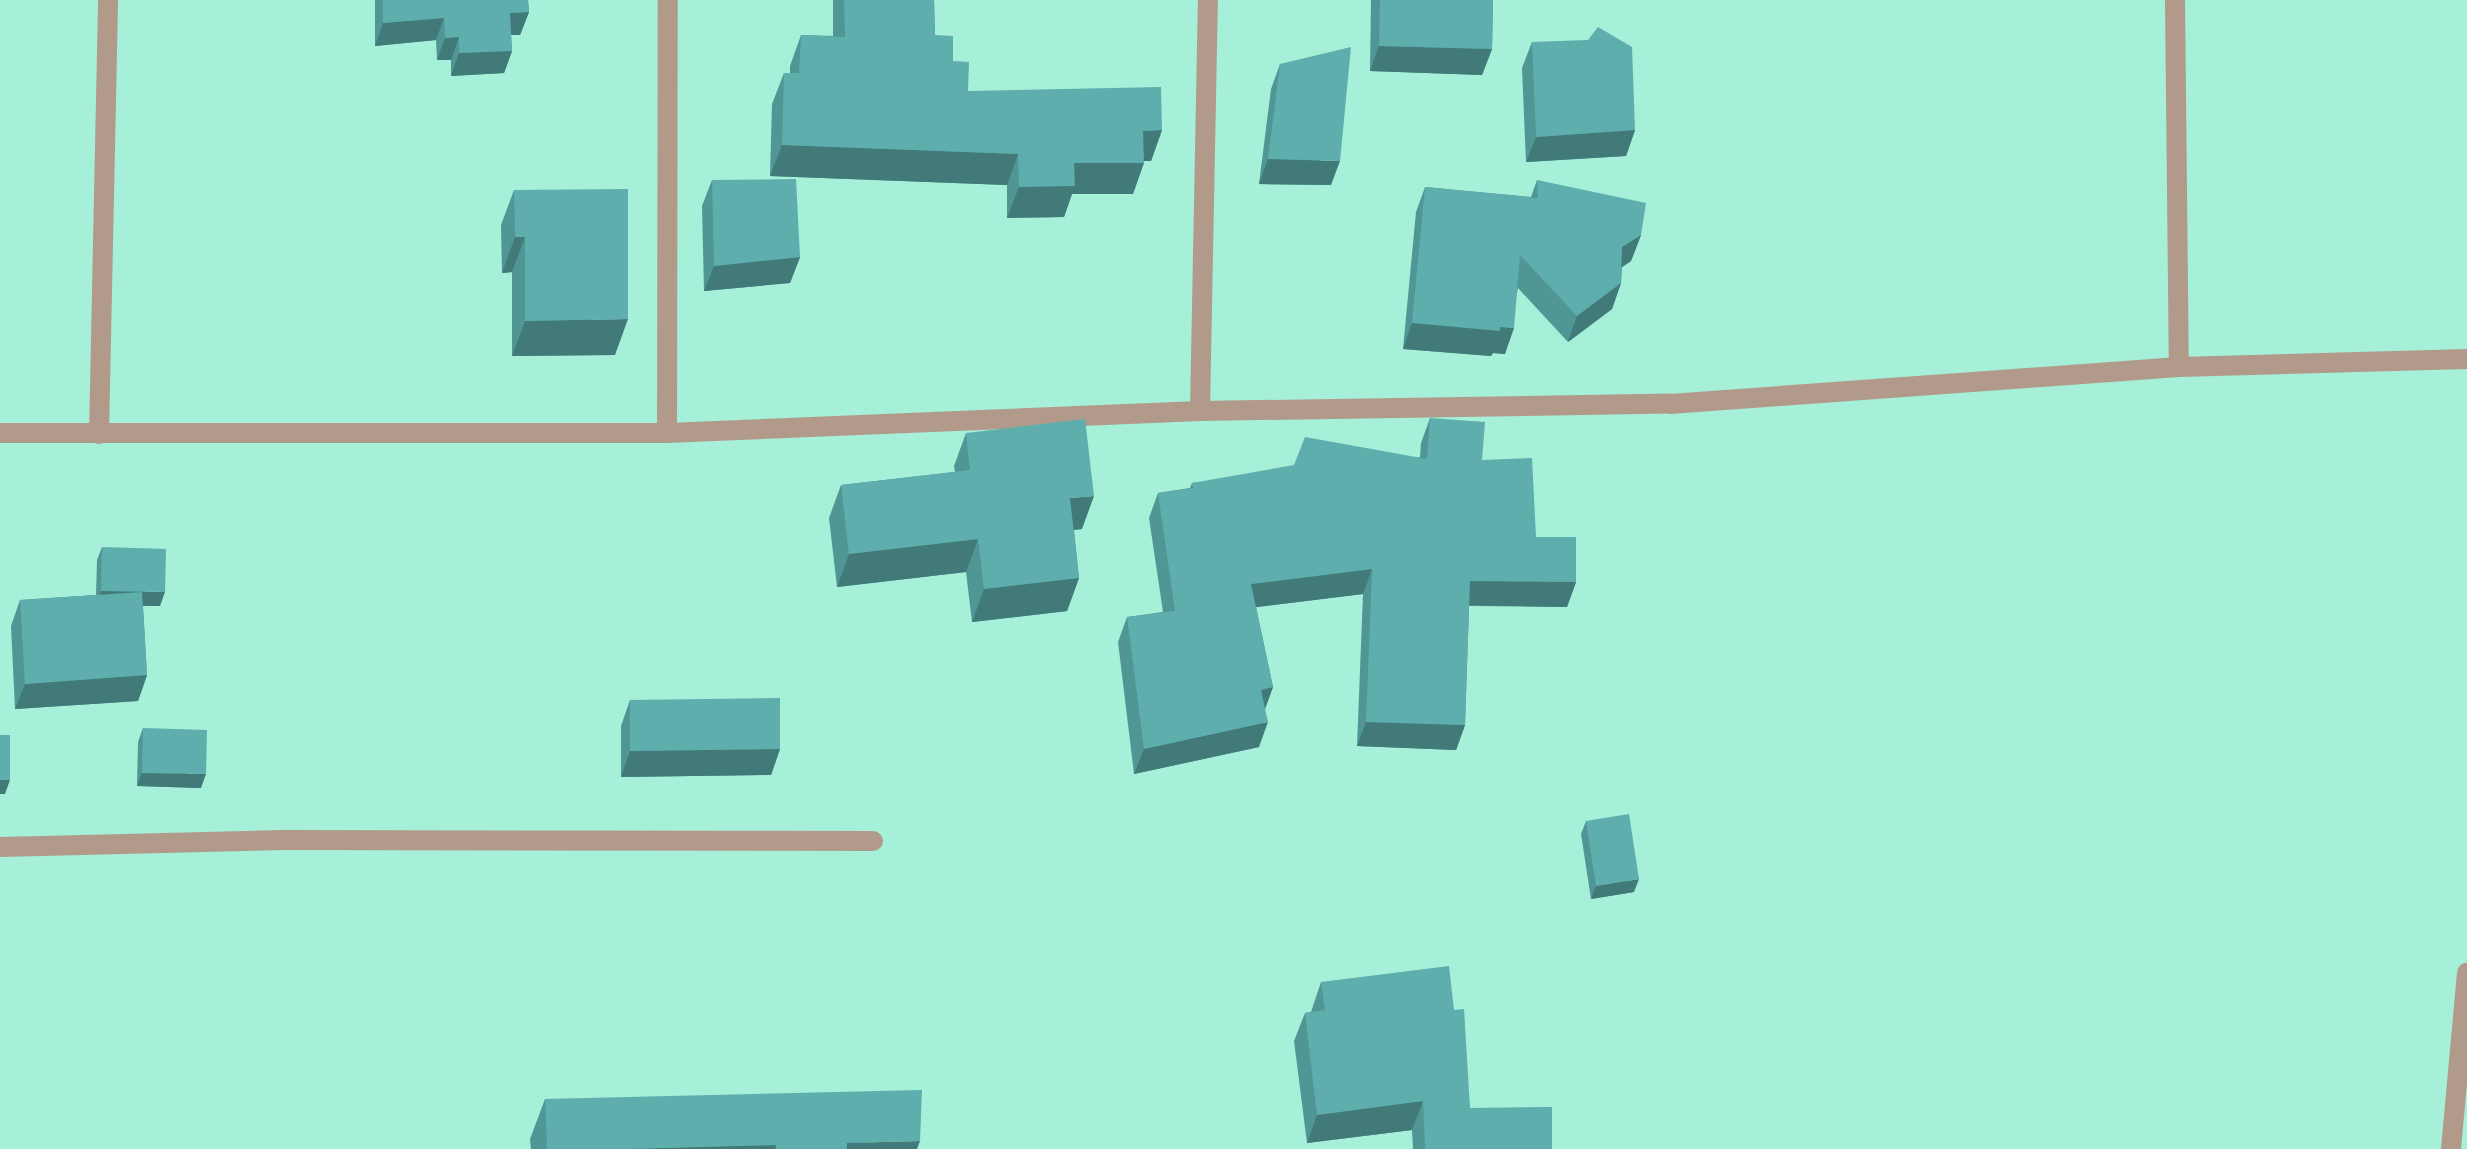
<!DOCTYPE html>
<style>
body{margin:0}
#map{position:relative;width:2467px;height:1149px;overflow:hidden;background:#a6efd8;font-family:Merriweather,serif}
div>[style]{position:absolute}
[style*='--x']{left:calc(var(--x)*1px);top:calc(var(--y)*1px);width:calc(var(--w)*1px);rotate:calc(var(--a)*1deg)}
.minor>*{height:20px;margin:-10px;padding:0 10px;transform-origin:10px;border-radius:10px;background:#b29a8b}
.wall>*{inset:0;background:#509694}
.shaded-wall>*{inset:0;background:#417a78}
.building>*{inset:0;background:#5daeac}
span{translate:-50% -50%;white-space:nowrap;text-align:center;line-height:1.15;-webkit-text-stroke:6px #b3fde5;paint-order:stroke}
</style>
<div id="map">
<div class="minor">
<div style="--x:2175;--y:0;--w:367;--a:89.4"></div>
<div style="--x:1200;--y:411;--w:411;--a:-88.9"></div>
<div style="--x:0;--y:433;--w:667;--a:0"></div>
<div style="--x:667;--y:433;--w:533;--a:-2.36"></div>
<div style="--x:1200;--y:411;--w:470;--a:-0.9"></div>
<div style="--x:1670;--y:404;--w:510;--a:-4.16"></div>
<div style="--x:2179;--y:367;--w:288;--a:-1.6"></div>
<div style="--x:667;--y:433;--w:433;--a:-89.9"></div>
<div style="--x:99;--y:434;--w:434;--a:-88.8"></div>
<div style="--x:0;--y:847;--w:282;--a:-1.4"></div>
<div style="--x:282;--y:840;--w:591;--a:0.1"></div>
<div style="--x:2451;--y:1149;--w:177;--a:-84.8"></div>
</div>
<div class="wall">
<div style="clip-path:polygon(375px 0,528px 0,529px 12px,520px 35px,511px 35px,512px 51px,504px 73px,451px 76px,451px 60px,437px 60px,436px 40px,375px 46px)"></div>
<div style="clip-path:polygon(833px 0,934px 0,935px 35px,953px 61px,968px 91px,1162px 130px,1151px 161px,1144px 161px,1133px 194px,1072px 194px,1064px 217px,1007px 218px,1007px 185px,770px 176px,772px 104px,784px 73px,790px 73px,790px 66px,801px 35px,833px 36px)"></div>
<div style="clip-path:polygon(1371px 0,1493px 0,1492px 49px,1482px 75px,1370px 71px)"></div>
<div style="clip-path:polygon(1532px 42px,1635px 130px,1626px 156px,1526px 162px,1522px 68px)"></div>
<div style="clip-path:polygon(1280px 64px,1331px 185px,1259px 184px,1271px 89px)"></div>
<div style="clip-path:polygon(712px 180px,800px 257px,790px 283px,704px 291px,702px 206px)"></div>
<div style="clip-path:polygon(1537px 180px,1641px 235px,1631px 261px,1622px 267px,1621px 283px,1612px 309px,1568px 342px,1518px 288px,1505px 354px,1493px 353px,1491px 356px,1403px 349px,1416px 212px,1425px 187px,1531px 197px)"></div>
<div style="clip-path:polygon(514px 190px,615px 355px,512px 356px,512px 272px,502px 273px,501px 225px)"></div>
<div style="clip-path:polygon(1430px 418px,1482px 460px,1536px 537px,1576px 582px,1567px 607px,1469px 606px,1465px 725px,1456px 750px,1357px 746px,1363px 594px,1256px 607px,1273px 687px,1265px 708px,1259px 747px,1134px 774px,1118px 642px,1127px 617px,1163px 612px,1149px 518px,1158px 493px,1190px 488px,1192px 483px,1420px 457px,1421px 443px)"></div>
<div style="clip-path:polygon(966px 433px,1082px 529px,1074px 530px,1079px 578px,1067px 611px,972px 622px,966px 572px,837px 587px,829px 518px,841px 485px,955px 472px,954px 466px)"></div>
<div style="clip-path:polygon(102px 547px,160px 606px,143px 606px,147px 675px,138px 701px,15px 709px,11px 626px,20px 600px,96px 595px,97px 560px)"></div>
<div style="clip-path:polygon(630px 700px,780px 749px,771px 775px,621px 777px,621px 726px)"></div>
<div style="clip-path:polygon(143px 728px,201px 788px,137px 786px,138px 742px)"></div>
<div style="clip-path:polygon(1586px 821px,1634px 892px,1591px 899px,1581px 834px)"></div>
<div style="clip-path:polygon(1321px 982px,1454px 1010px,1470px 1108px,1552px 1149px,1413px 1149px,1412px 1130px,1307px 1143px,1294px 1041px,1305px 1013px,1311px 1012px)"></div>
<div style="clip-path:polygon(545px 1099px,917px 1149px,531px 1149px,530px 1139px)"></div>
</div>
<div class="shaded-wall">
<div style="clip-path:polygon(529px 12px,520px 35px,502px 35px,510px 13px)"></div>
<div style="clip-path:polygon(444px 18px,436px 40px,375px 46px,383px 23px)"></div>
<div style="clip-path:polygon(459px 37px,451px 60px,437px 60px,445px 38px)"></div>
<div style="clip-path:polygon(1379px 46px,1492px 49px,1482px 75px,1370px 71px)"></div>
<div style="clip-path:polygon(512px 51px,504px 73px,451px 76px,459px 53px)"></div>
<div style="clip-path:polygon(1162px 130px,1151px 161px,1132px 161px,1143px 131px)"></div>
<div style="clip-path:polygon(1635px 130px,1626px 156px,1526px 162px,1536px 137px)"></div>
<div style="clip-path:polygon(782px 145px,1018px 154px,1007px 185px,770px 176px)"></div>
<div style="clip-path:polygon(1268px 159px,1340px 161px,1331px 185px,1259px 184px)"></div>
<div style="clip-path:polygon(1074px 163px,1144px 163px,1133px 194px,1072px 194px,1064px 217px,1007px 218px,1019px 187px)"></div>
<div style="clip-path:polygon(1641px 235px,1631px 261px,1613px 273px,1622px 247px)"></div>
<div style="clip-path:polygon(515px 237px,525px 237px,512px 272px,502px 273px)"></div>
<div style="clip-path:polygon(800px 257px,790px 283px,704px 291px,714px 266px)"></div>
<div style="clip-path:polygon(1621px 283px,1612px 309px,1568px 342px,1577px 316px)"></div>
<div style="clip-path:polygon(628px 319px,615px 355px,512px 356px,525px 321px)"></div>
<div style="clip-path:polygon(1412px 323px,1500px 327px,1514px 328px,1505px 354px,1493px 353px,1491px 356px,1403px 349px)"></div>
<div style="clip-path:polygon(1094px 496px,1082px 529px,1058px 531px,1070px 498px)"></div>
<div style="clip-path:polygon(978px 539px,966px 572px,837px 587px,849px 554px)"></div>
<div style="clip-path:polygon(1372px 569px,1363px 594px,1242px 609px,1251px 584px)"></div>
<div style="clip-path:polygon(1079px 578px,1067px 611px,972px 622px,984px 589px)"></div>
<div style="clip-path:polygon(1470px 581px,1576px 582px,1567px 607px,1461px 605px)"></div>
<div style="clip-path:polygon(101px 591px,165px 592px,160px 606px,96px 605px)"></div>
<div style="clip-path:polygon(147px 675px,138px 701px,15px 709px,25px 684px)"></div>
<div style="clip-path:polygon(1273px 687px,1264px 712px,1261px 690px)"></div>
<div style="clip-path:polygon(1268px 722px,1259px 747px,1134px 774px,1144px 749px)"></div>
<div style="clip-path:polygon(1366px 722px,1465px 725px,1456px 750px,1357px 746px)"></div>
<div style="clip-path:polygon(780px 749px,771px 775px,621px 777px,630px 751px)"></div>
<div style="clip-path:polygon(142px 773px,206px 774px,201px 788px,137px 786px)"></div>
<div style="clip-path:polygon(0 780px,10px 780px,5px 794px,0 794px)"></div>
<div style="clip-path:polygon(1639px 879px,1634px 892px,1591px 899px,1596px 886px)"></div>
<div style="clip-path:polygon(1423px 1101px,1412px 1130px,1307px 1143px,1317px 1115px)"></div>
<div style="clip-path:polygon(920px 1141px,917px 1149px,845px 1149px,847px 1143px)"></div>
<div style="clip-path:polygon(776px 1145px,775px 1149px,628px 1149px)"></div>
</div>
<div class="building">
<div style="clip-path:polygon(383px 0,528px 0,529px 12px,510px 13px,512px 51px,459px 53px,459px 37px,445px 38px,444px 18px,383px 23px)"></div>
<div style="clip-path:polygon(844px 0,934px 0,935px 35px,953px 36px,953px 61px,969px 62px,968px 91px,1161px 87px,1162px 130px,1143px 131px,1144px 163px,1074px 163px,1075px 186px,1019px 187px,1018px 154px,782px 145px,784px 73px,799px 73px,801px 35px,845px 37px)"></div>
<div style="clip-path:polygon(1380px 0,1493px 0,1492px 49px,1379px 46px)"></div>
<div style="clip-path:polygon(1598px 27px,1632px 47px,1635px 130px,1536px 137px,1532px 42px,1588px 40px)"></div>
<div style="clip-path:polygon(1351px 47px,1340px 161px,1268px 159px,1280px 64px)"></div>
<div style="clip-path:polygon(796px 179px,800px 257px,714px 266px,712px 180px)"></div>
<div style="clip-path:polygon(1537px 180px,1646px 203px,1641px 235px,1622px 247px,1621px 283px,1577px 316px,1520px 255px,1514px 328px,1500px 327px,1500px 331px,1412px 323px,1425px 187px,1538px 198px)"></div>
<div style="clip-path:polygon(628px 189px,628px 319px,525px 321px,525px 237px,515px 237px,514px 190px)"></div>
<div style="clip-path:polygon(1430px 418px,1485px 422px,1482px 460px,1532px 458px,1536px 537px,1576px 537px,1576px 582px,1470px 581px,1465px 725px,1366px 722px,1372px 569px,1251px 584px,1273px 687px,1261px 690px,1268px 722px,1144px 749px,1127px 617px,1175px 611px,1158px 493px,1193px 488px,1192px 483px,1294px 465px,1305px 437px,1427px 459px)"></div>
<div style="clip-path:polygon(1085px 419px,1094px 496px,1070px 498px,1079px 578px,984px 589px,978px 539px,849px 554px,841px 485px,970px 470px,966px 433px)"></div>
<div style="clip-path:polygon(102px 547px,166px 549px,165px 592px,101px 591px)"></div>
<div style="clip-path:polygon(142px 592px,147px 675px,25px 684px,20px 600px)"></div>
<div style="clip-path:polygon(780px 698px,780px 749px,630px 751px,630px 700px)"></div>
<div style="clip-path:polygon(143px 728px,207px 730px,206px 774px,142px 773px)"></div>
<div style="clip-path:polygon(0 735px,10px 735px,10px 780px,0 780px)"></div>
<div style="clip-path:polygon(1629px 814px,1639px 879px,1596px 886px,1586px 821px)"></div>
<div style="clip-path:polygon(1449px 966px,1454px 1010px,1464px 1009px,1470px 1108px,1552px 1107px,1552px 1149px,1425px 1149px,1423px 1101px,1317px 1115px,1305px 1013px,1325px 1010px,1321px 982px)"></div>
<div style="clip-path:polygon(922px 1090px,920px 1141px,847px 1143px,847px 1149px,776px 1149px,776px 1145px,628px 1149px,547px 1149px,545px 1099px)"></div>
</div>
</div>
